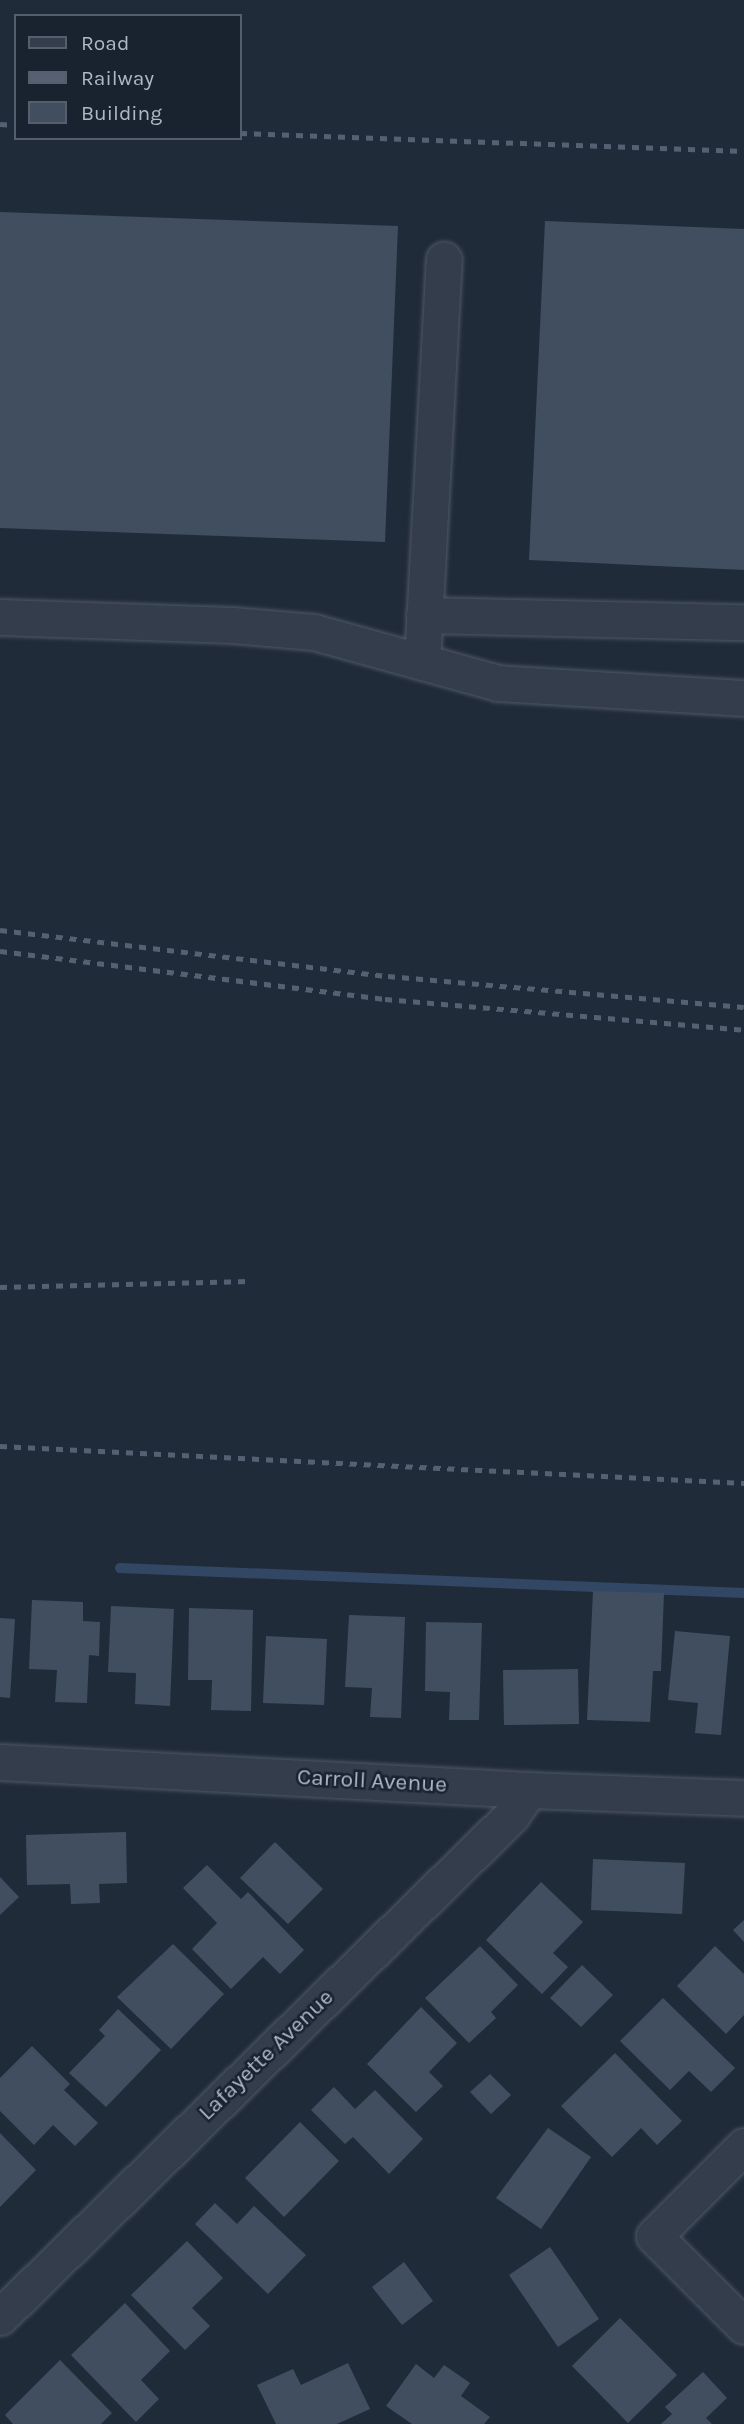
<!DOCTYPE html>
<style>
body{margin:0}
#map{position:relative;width:744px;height:2424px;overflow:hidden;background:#202b3a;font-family:Karla,sans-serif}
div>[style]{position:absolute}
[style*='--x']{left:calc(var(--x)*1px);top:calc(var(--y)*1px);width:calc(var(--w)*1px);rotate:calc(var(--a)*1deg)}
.stream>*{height:10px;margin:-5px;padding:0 5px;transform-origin:5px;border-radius:5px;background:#324763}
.building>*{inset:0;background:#414e60}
.roads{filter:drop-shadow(0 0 2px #4f5865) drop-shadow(0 0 2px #4f5865)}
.minor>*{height:35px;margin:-17.5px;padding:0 17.5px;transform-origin:17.5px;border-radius:17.5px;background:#343d4b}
.rail>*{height:5px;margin-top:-2.5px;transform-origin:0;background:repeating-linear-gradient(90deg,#556172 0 7px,transparent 0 14px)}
span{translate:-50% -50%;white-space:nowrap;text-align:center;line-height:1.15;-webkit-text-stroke:5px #19222f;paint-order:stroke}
.street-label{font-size:23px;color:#afb8c7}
.legend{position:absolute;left:14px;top:14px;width:228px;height:126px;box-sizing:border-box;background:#19222f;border:2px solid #555e6c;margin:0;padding:9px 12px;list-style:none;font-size:21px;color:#afb8c7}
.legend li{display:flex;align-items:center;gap:14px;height:35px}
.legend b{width:35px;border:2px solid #555e6c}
</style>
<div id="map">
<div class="stream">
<div style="--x:120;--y:1568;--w:625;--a:2.29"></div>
</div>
<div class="building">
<div style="clip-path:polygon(0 212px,398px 226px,385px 542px,0 528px)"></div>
<div style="clip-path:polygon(545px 221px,744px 229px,744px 570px,529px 560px)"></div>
<div style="clip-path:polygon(593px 1591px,664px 1593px,661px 1671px,653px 1671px,650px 1722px,587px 1720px)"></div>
<div style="clip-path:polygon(32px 1600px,83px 1602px,83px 1621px,100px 1622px,99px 1656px,89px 1655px,87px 1703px,55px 1702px,57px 1670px,29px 1669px)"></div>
<div style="clip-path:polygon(111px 1606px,174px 1609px,170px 1706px,135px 1704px,136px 1673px,108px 1672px)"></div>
<div style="clip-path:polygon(189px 1608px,253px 1610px,251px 1711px,211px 1710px,212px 1680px,188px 1680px)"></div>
<div style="clip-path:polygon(349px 1615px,405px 1617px,401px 1718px,370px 1717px,372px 1688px,345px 1687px)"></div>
<div style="clip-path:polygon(0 1618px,15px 1619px,10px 1698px,0 1697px)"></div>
<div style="clip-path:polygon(426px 1622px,482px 1623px,479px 1720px,449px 1720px,450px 1692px,425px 1691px)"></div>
<div style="clip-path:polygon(675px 1631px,730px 1636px,721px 1735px,695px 1733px,698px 1703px,668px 1700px)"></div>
<div style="clip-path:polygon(266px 1636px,327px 1639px,324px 1705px,263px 1703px)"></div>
<div style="clip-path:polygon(578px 1669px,579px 1724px,504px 1725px,503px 1670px)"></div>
<div style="clip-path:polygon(126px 1832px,127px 1883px,99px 1884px,100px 1903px,71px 1904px,70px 1884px,27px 1885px,26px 1835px)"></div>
<div style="clip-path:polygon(275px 1842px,323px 1889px,288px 1924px,240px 1878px)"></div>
<div style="clip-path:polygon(593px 1859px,685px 1863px,682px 1914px,591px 1910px)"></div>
<div style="clip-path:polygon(207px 1865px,241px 1899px,248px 1892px,304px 1950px,280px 1974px,263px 1957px,231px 1989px,192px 1949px,217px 1923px,183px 1888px)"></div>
<div style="clip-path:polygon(0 1877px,19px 1897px,0 1915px)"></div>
<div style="clip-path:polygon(541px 1882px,583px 1922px,553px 1953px,568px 1967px,542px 1994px,486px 1940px)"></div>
<div style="clip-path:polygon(744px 1920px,744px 1942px,733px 1930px)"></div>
<div style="clip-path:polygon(173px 1944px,224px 1994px,171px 2049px,117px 1997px)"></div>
<div style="clip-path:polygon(480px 1946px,518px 1985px,491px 2012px,496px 2018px,469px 2043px,425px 1998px)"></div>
<div style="clip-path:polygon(715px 1946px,744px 1974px,744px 2015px,726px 2034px,677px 1986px)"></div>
<div style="clip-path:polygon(582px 1965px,613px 1995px,581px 2027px,550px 1998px)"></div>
<div style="clip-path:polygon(663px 1998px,735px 2068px,711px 2092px,689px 2071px,670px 2090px,620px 2041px)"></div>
<div style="clip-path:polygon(421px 2007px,457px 2043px,429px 2072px,443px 2086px,416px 2112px,367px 2064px)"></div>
<div style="clip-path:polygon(118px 2009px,161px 2050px,106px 2107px,69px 2073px,105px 2036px,99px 2030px)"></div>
<div style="clip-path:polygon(32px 2046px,70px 2084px,64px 2090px,98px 2123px,75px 2146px,53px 2125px,34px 2145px,0 2111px,0 2078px)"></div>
<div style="clip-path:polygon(615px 2053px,682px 2121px,657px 2145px,641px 2128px,612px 2157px,561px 2106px)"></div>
<div style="clip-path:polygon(490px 2074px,511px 2095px,491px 2114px,470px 2092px)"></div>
<div style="clip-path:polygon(334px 2087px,355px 2109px,375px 2090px,423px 2139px,389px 2174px,353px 2137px,345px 2144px,311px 2110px)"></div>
<div style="clip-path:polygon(300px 2122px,339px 2161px,284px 2217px,245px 2178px)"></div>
<div style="clip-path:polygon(548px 2128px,591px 2157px,541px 2229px,496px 2198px)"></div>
<div style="clip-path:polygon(0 2133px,36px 2170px,0 2207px)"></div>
<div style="clip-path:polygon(215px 2203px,237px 2224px,254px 2206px,306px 2255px,268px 2294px,195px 2224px)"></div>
<div style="clip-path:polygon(187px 2241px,223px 2278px,192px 2308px,210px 2326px,185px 2350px,131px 2295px)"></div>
<div style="clip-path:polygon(550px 2247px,599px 2319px,558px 2347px,509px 2275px)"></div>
<div style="clip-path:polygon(404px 2262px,433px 2301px,402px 2325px,372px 2287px)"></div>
<div style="clip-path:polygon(125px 2303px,170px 2351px,141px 2380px,159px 2399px,136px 2422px,71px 2355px)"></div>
<div style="clip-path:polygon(620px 2318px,677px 2375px,628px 2423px,572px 2366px)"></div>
<div style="clip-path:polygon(60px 2360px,112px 2413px,101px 2424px,13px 2424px,5px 2415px)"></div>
<div style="clip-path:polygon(348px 2363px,370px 2409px,337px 2424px,276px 2424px,257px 2385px,293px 2369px,301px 2385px)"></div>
<div style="clip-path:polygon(416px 2364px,434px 2378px,444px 2365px,470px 2383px,461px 2396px,490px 2417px,484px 2424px,412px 2424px,386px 2406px)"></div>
<div style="clip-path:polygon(703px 2372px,727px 2398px,706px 2418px,712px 2424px,661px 2424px,672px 2414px,665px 2407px)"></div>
</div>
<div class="roads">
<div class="minor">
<div style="--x:424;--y:615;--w:320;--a:1.3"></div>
<div style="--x:0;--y:617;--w:232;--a:2"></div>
<div style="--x:232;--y:625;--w:82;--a:4.9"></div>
<div style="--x:314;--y:632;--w:191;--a:15.5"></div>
<div style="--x:498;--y:683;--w:246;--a:3.5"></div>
<div style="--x:422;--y:662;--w:403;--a:-86.9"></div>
<div style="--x:0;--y:1762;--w:530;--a:3.03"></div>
<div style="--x:529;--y:1790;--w:215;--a:2.1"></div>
<div style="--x:744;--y:2146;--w:127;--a:135"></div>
<div style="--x:654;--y:2236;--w:127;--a:45"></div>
<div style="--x:0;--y:2317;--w:716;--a:-44.43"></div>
<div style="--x:511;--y:1816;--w:32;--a:-55"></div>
</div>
</div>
<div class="rail">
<div style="--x:0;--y:124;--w:16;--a:4"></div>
<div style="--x:240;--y:133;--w:504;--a:2.05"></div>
<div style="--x:0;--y:930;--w:391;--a:6.8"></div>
<div style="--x:388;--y:976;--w:357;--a:5"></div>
<div style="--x:0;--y:951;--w:388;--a:7.1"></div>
<div style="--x:385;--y:999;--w:360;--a:4.9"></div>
<div style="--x:0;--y:1287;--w:250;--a:-1.4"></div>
<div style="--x:0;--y:1446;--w:745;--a:2.85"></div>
</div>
<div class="street-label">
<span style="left:372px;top:1781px;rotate:3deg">Carroll Avenue</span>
<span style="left:266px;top:2055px;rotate:-44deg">Lafayette Avenue</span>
</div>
<ul class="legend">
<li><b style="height:9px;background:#343d4b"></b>Road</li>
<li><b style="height:9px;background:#556172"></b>Railway</li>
<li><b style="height:19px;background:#414e60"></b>Building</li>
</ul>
</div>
